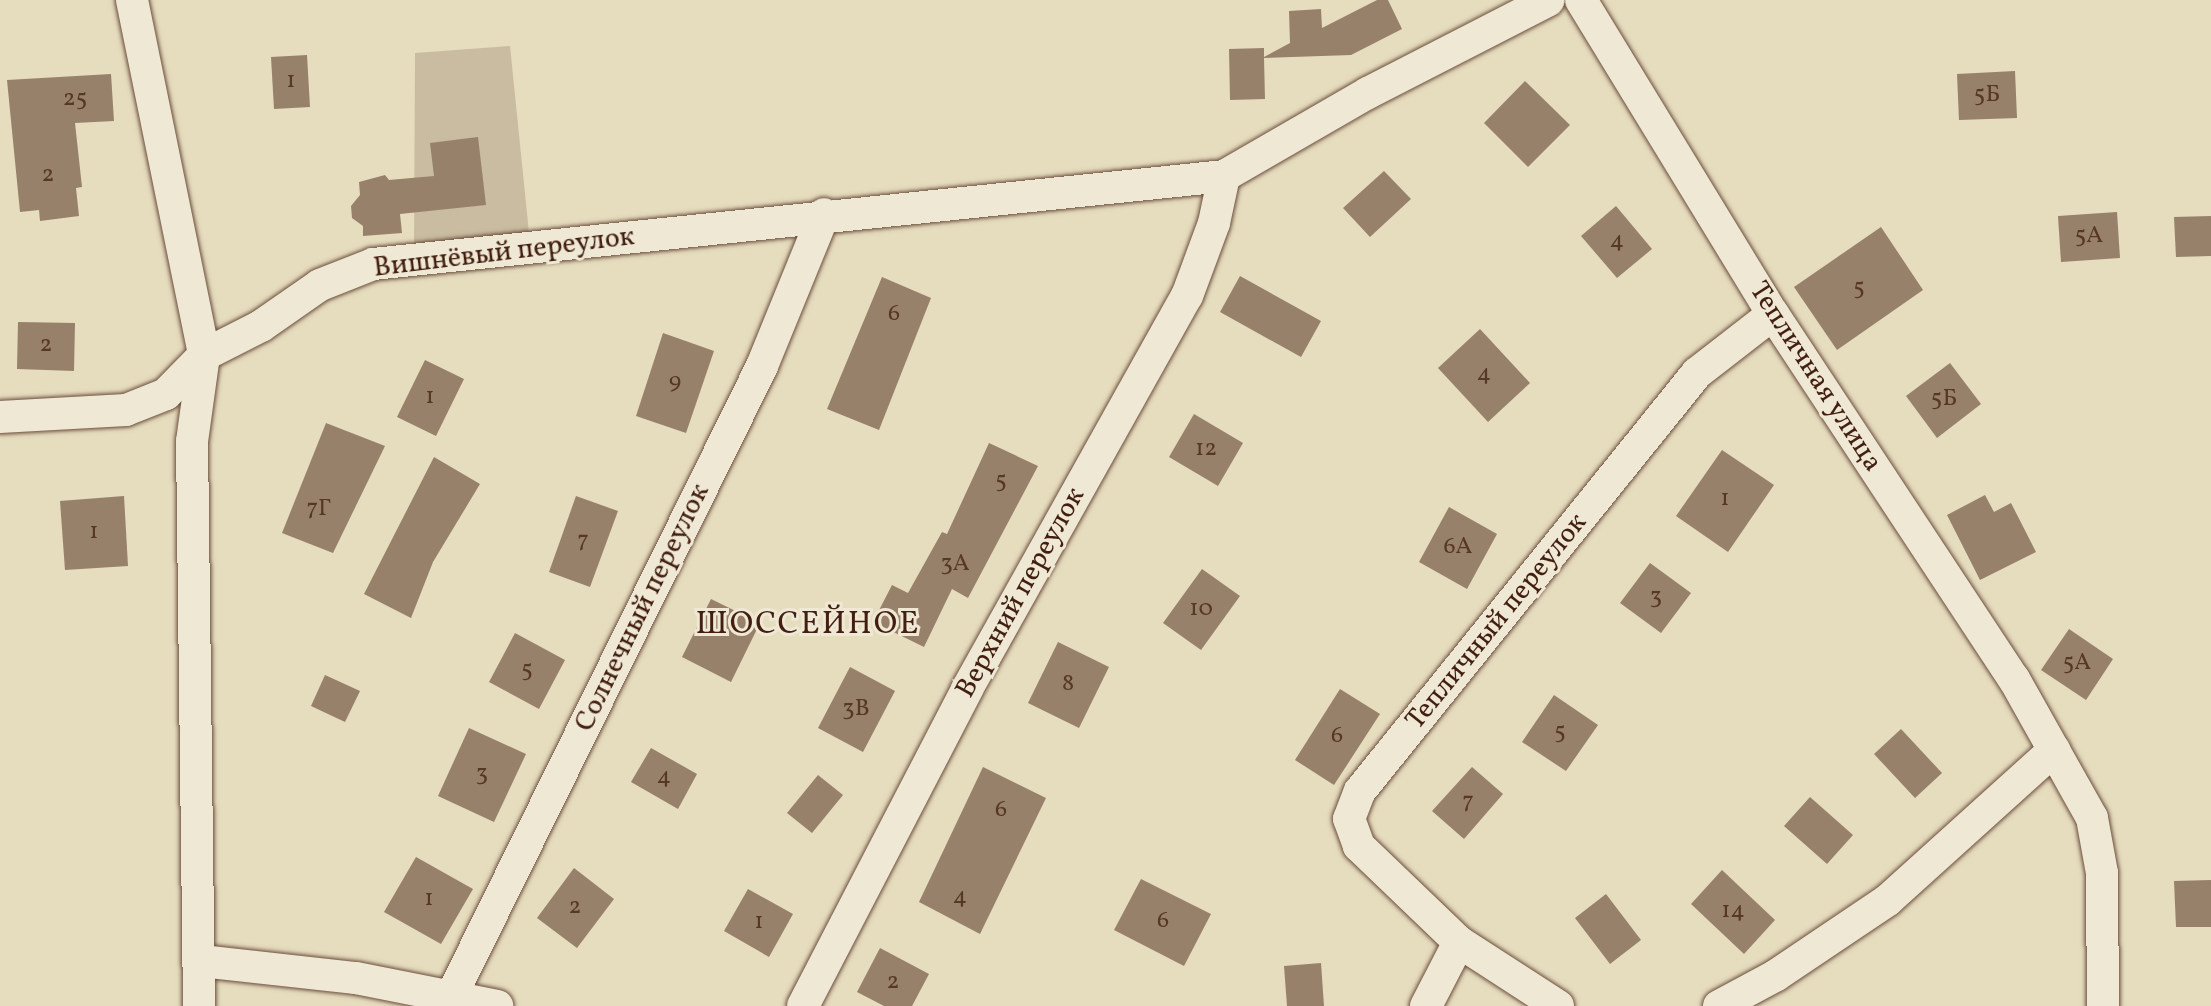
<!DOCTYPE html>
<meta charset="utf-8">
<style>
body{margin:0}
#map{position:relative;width:2211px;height:1006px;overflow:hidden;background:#e6dcbe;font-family:Vollkorn,serif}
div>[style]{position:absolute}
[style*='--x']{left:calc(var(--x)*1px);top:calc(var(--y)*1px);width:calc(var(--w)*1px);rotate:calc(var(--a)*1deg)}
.green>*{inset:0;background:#cabca0}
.building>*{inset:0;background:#97816a}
.roads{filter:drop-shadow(0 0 2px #6b4e3c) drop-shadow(0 0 2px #6b4e3c)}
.minor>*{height:32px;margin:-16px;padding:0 16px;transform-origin:16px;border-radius:16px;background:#efe8d5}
span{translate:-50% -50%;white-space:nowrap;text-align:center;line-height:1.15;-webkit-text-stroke:6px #efe8d5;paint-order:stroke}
.number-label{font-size:24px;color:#573826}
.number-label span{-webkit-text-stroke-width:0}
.street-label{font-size:28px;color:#421f10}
.quarter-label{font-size:32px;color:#421f10;letter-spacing:2px}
</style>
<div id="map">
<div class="green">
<div style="clip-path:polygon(510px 46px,529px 233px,414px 246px,415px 53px)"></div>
</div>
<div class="building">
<div style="clip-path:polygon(1377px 0,1388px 0,1402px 29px,1351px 55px,1264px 58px,1265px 99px,1230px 100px,1229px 49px,1264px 48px,1264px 57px,1290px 43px,1289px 11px,1321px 9px,1322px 28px)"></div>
<div style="clip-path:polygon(307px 55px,310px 107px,274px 109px,271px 57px)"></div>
<div style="clip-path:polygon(2015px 71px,2017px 118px,1959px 120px,1957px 74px)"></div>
<div style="clip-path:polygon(111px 74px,114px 121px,75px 123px,82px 187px,76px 188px,79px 216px,40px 221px,39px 210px,20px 212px,7px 80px)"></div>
<div style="clip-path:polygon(1525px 81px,1570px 125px,1528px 167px,1484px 123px)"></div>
<div style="clip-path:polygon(478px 137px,486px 205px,400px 214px,402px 233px,363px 236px,363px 226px,352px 218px,351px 206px,360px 195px,359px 182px,385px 175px,389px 180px,434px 176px,430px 143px)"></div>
<div style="clip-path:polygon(1384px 171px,1411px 199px,1370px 237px,1343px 208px)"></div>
<div style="clip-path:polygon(1616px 206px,1652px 249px,1617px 278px,1581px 236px)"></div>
<div style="clip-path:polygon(2117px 212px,2120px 258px,2061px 262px,2058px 216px)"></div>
<div style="clip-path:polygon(2211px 216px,2211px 256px,2176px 257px,2174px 217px)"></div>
<div style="clip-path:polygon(1881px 227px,1923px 290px,1837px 350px,1794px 287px)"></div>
<div style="clip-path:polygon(1240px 276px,1321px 321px,1301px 357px,1220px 312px)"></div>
<div style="clip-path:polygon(882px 277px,931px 298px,879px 430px,827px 409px)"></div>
<div style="clip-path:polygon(18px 322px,75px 323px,74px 371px,17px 369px)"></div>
<div style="clip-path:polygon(1480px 329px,1530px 383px,1488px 422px,1438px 368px)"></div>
<div style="clip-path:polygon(663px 333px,714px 351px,686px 433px,636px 416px)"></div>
<div style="clip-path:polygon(425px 360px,464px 379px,436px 436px,397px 417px)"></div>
<div style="clip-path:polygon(1950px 363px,1981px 404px,1937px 438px,1906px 396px)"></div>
<div style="clip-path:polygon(1194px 414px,1243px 443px,1218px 486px,1169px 457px)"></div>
<div style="clip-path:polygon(326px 423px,385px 446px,333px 553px,282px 533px)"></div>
<div style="clip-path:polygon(989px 443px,1038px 466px,968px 598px,952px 589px,924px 647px,873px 622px,892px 585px,908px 593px,942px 532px,947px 534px)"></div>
<div style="clip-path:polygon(1722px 450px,1774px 485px,1728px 552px,1676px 516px)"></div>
<div style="clip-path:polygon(434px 457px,480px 484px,433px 562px,411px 618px,364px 594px)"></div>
<div style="clip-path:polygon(1985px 495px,1994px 512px,2011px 503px,2036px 552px,1980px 580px,1947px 515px)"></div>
<div style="clip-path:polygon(124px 496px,128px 566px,65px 570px,60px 501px)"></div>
<div style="clip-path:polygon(576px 496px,618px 511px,590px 587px,549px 572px)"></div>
<div style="clip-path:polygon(1449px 507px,1497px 534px,1467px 589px,1419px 562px)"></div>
<div style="clip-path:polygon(1650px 563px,1691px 593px,1661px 633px,1620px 603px)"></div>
<div style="clip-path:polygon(1202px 569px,1240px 596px,1201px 650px,1163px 623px)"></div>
<div style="clip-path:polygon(711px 599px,760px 623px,731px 682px,682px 657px)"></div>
<div style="clip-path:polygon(2069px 629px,2113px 659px,2086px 700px,2041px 670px)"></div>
<div style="clip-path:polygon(515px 633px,565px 660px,539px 709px,489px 682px)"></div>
<div style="clip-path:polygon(1058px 642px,1109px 667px,1079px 728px,1028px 703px)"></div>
<div style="clip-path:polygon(850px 667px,895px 691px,863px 752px,818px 728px)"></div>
<div style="clip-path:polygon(325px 675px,360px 691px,345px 722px,311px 706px)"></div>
<div style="clip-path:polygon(1340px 689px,1380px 714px,1334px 785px,1295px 760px)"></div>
<div style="clip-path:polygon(1554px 695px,1598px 725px,1566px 771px,1522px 742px)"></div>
<div style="clip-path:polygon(469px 728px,526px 754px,494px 822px,438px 796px)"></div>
<div style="clip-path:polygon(1901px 729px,1942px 773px,1915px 798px,1874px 754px)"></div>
<div style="clip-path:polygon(651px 748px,697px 774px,678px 809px,631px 782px)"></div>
<div style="clip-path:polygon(983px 767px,1046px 798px,980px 934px,919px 902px)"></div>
<div style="clip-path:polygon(1472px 767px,1503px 794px,1464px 839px,1432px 811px)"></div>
<div style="clip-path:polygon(818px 775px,843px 795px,812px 833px,787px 813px)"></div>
<div style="clip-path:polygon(1810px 797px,1853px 835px,1827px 864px,1784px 826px)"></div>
<div style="clip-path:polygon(416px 857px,473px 889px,441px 944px,384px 912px)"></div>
<div style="clip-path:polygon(574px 868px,614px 899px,577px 948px,537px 918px)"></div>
<div style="clip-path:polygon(1722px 870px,1775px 920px,1744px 954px,1691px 904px)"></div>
<div style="clip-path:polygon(1141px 879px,1211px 914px,1184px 966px,1114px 930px)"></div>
<div style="clip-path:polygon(2211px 880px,2211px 927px,2176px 927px,2174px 881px)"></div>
<div style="clip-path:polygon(748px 889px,793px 914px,769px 957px,724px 931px)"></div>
<div style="clip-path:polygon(1606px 894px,1641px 940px,1610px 964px,1575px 918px)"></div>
<div style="clip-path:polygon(880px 948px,929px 974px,912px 1006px,884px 1006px,857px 992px)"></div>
<div style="clip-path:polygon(1321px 963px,1324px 1006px,1287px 1006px,1284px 966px)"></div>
</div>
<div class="roads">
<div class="minor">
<div style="--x:132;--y:0;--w:362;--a:78.5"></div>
<div style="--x:204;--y:355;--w:87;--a:97.9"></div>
<div style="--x:192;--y:441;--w:565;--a:89.29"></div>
<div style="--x:1581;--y:0;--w:368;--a:58.6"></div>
<div style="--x:1773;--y:314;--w:437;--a:56.6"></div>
<div style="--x:2014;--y:679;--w:159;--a:60.7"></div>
<div style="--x:2092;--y:818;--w:56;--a:79.7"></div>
<div style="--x:2102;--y:873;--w:133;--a:89.6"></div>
<div style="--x:0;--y:417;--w:126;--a:-3.2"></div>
<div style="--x:126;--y:410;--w:43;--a:-21.8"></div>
<div style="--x:166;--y:394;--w:54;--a:-45.7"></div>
<div style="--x:204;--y:355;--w:64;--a:-27"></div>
<div style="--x:261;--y:326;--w:72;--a:-34.8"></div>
<div style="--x:320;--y:285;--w:57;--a:-21.6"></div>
<div style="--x:373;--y:264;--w:856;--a:-5.9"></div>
<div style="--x:1224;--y:176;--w:166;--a:-30"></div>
<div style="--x:1368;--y:93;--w:203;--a:-27.2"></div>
<div style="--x:201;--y:961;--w:156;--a:6.3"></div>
<div style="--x:356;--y:978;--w:144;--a:11.2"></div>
<div style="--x:451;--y:997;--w:703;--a:-63.76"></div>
<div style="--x:762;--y:366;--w:164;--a:-67.8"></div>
<div style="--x:803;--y:1006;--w:357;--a:-62.6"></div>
<div style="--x:967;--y:689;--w:450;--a:-60.8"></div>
<div style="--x:1187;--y:296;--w:78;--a:-69.7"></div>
<div style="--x:1214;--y:223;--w:48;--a:-78"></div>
<div style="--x:1426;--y:1006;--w:72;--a:-62.7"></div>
<div style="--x:1558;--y:1006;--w:118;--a:-147.1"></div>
<div style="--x:1459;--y:942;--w:139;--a:-136.2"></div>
<div style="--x:1359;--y:846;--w:29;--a:-110"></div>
<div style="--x:1349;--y:819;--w:30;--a:-69"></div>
<div style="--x:1360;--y:791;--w:537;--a:-51.12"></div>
<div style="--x:1697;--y:373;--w:96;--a:-37.8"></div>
<div style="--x:1719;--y:1006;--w:64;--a:-28.2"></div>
<div style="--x:1775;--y:976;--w:136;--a:-33.9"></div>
<div style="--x:1888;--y:900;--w:224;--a:-42.1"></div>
</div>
</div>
<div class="number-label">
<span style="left:291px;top:82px">1</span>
<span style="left:1987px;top:96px">5Б</span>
<span style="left:75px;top:100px">25</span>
<span style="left:48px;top:176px">2</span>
<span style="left:2089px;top:237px">5А</span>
<span style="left:1617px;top:242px">4</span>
<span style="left:1859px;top:289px">5</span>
<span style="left:894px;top:315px">6</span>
<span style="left:46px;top:346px">2</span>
<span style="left:1484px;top:375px">4</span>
<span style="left:675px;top:383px">9</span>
<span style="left:430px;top:398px">1</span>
<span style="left:1944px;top:400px">5Б</span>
<span style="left:1206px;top:450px">12</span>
<span style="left:1001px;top:482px">5</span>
<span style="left:1725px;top:500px">1</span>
<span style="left:319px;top:510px">7Г</span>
<span style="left:94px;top:533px">1</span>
<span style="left:583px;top:542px">7</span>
<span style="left:1458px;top:548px">6А</span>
<span style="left:955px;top:565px">3А</span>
<span style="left:1656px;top:598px">3</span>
<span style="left:1201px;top:610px">10</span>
<span style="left:2077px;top:664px">5А</span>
<span style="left:527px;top:671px">5</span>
<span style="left:1068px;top:685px">8</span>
<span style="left:856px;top:710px">3В</span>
<span style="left:1560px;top:733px">5</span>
<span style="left:1337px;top:737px">6</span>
<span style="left:482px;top:775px">3</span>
<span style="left:664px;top:778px">4</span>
<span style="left:1468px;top:803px">7</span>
<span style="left:1001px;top:811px">6</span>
<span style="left:960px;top:898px">4</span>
<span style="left:429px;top:900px">1</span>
<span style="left:575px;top:908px">2</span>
<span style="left:1733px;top:912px">14</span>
<span style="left:1163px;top:922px">6</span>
<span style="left:759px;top:923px">1</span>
<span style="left:893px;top:983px">2</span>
</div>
<div class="street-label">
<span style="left:504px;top:253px;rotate:-7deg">Вишнёвый переулок</span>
<span style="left:1815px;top:377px;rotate:57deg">Тепличная улица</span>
<span style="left:1021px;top:593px;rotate:-61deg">Верхний переулок</span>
<span style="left:643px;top:608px;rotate:-64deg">Солнечный переулок</span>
<span style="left:1497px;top:622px;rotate:-51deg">Тепличный переулок</span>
</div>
<div class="quarter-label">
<span style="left:808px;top:625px">ШОССЕЙНОЕ</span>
</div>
</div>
